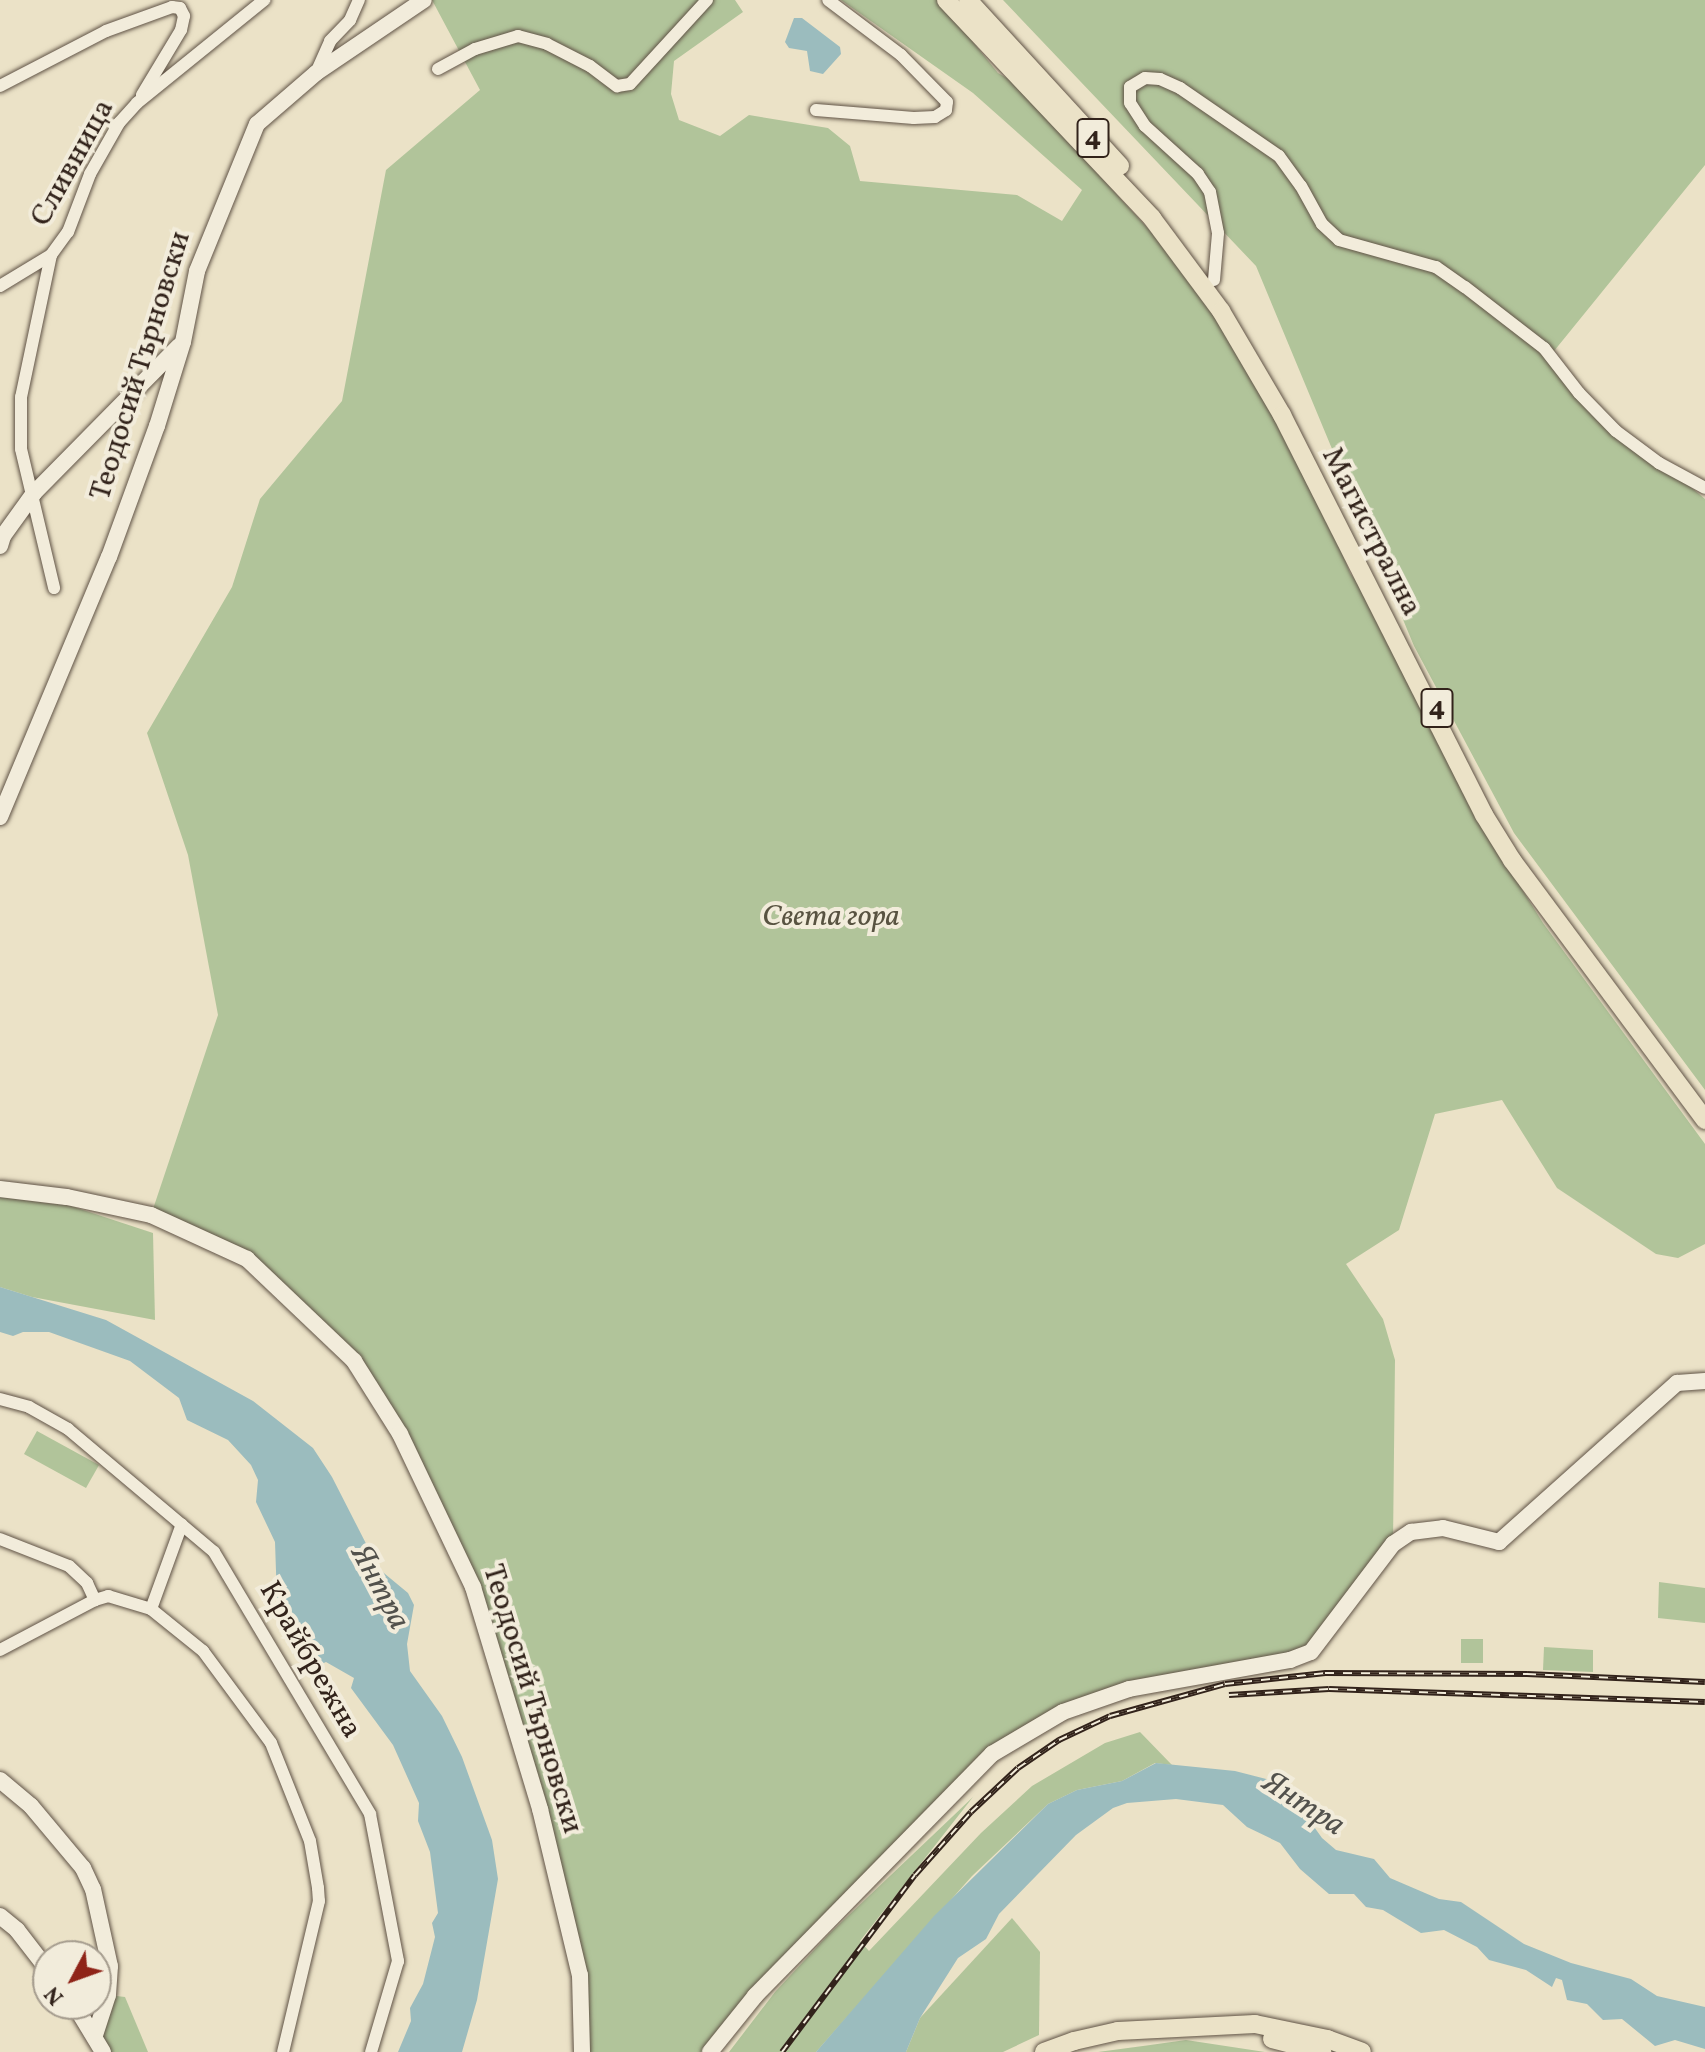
<!DOCTYPE html>
<meta charset="utf-8">
<style>
body{margin:0}
#map{position:relative;width:1705px;height:2052px;overflow:hidden;background:#ebe2c7;font-family:Vollkorn,serif}
div>[style]{position:absolute}
[style*='--x']{left:calc(var(--x)*1px);top:calc(var(--y)*1px);width:calc(var(--w)*1px);rotate:calc(var(--a)*1deg)}
.green>*{inset:0;background:#b1c49a}
.water>*{inset:0;background:#9bbcbe}
.roads{filter:drop-shadow(0 0 2px #605346) drop-shadow(0 0 2px #605346)}
.street>*{height:12px;margin:-6px;padding:0 6px;transform-origin:6px;border-radius:6px;background:#f2ecdb}
.secondary>*{height:16px;margin:-8px;padding:0 8px;transform-origin:8px;border-radius:8px;background:#f2ecdb}
.primary>*{height:18px;margin:-9px;padding:0 9px;transform-origin:9px;border-radius:9px;background:#ebe2c7}
.rail>*{height:6px;margin-top:-3px;transform-origin:0;background:repeating-linear-gradient(90deg,#f2ecdb 0 9px,#32231b 0 18px);box-sizing:border-box;border-block:2px solid #32231b}
span{translate:-50% -50%;white-space:nowrap;text-align:center;line-height:1.15;-webkit-text-stroke:8px #f2ecdb;paint-order:stroke}
.shield-label span{padding:2px 6px;background:#f2ecdb;border:2px solid;border-radius:6px;-webkit-text-stroke-width:0}
.shield-label{font-size:28px;color:#32231b;font-weight:700}
.street-label{font-size:30px;color:#32231b}
.park-label{font-size:30px;color:#585341;font-style:italic}
.water-label{font-size:32px;color:#52514c;font-style:italic}
.north{position:absolute;left:32px;top:1940px;width:80px;height:80px;box-sizing:border-box;background:#f2ecdb;border:2px solid #a59c8e;border-radius:50%;rotate:229deg;font-size:22px;font-weight:700;line-height:32px;text-align:center;color:#32231b}
.north::after{content:'';display:block;margin:auto;width:28px;height:36px;background:#8f2418;clip-path:polygon(50% 0,100% 100%,50% 72%,0 100%)}
</style>
<div id="map">
<div class="green">
<div style="clip-path:polygon(432px 0,735px 0,743px 12px,674px 61px,671px 94px,679px 120px,720px 136px,749px 115px,828px 128px,850px 146px,860px 181px,1017px 195px,1062px 221px,1082px 190px,973px 93px,841px 0,939px 0,998px 73px,1012px 81px,1166px 248px,1236px 342px,1328px 515px,1350px 573px,1365px 593px,1487px 833px,1543px 923px,1705px 1144px,1705px 1244px,1678px 1258px,1656px 1254px,1557px 1188px,1502px 1100px,1435px 1114px,1399px 1230px,1346px 1264px,1383px 1319px,1395px 1360px,1393px 1544px,1311px 1652px,1129px 1689px,992px 1754px,710px 2052px,582px 2052px,580px 1975px,473px 1587px,354px 1361px,247px 1259px,151px 1215px,218px 1015px,188px 855px,147px 733px,232px 587px,260px 499px,342px 401px,386px 170px,480px 90px)"></div>
<div style="clip-path:polygon(1003px 0,1705px 0,1705px 165px,1550px 356px,1579px 393px,1705px 499px,1705px 1090px,1514px 833px,1414px 646px,1256px 266px)"></div>
<div style="clip-path:polygon(0 1197px,71px 1206px,153px 1233px,155px 1320px,32px 1297px,0 1287px)"></div>
<div style="clip-path:polygon(37px 1431px,99px 1465px,86px 1488px,24px 1454px)"></div>
<div style="clip-path:polygon(1659px 1582px,1705px 1588px,1705px 1623px,1658px 1618px)"></div>
<div style="clip-path:polygon(1461px 1639px,1483px 1639px,1483px 1663px,1461px 1663px)"></div>
<div style="clip-path:polygon(1544px 1647px,1593px 1650px,1593px 1672px,1543px 1670px)"></div>
<div style="clip-path:polygon(1140px 1732px,1172px 1765px,1155px 1763px,1122px 1781px,1077px 1790px,1048px 1804px,972px 1876px,816px 2052px,729px 2052px,775px 1992px,829px 1934px,973px 1797px,860px 1941px,869px 1951px,981px 1833px,1032px 1786px,1105px 1743px)"></div>
<div style="clip-path:polygon(1012px 1918px,1040px 1952px,1039px 2035px,1003px 2052px,906px 2052px,920px 2018px)"></div>
<div style="clip-path:polygon(108px 1995px,125px 1997px,148px 2052px,103px 2052px,103px 2016px)"></div>
<div style="clip-path:polygon(1186px 2040px,1265px 2052px,1098px 2052px,1143px 2046px)"></div>
</div>
<div class="water">
<div style="clip-path:polygon(794px 18px,802px 18px,840px 47px,841px 54px,823px 74px,810px 71px,807px 51px,789px 48px,785px 42px)"></div>
<div style="clip-path:polygon(0 1287px,106px 1320px,253px 1401px,313px 1448px,332px 1477px,379px 1569px,408px 1593px,414px 1605px,407px 1644px,410px 1671px,442px 1716px,462px 1757px,492px 1840px,498px 1879px,477px 2000px,462px 2052px,398px 2052px,411px 2021px,410px 2008px,423px 1984px,435px 1937px,432px 1923px,438px 1913px,430px 1852px,418px 1821px,419px 1803px,393px 1745px,351px 1688px,354px 1678px,326px 1662px,311px 1669px,302px 1645px,281px 1613px,277px 1601px,275px 1542px,256px 1502px,258px 1480px,251px 1465px,228px 1440px,187px 1420px,179px 1398px,130px 1361px,49px 1332px,23px 1332px,13px 1336px,0 1332px)"></div>
<div style="clip-path:polygon(1156px 1763px,1235px 1771px,1274px 1781px,1287px 1789px,1322px 1838px,1336px 1850px,1374px 1859px,1390px 1878px,1439px 1899px,1461px 1902px,1524px 1944px,1571px 1963px,1631px 1979px,1657px 1996px,1705px 2007px,1705px 2049px,1675px 2040px,1655px 2046px,1622px 2019px,1603px 2020px,1587px 2004px,1567px 2000px,1562px 1980px,1556px 1978px,1552px 1987px,1526px 1970px,1489px 1960px,1477px 1947px,1444px 1930px,1421px 1933px,1383px 1910px,1366px 1907px,1354px 1894px,1329px 1894px,1300px 1869px,1280px 1843px,1247px 1827px,1223px 1805px,1176px 1799px,1127px 1803px,1113px 1808px,1076px 1835px,999px 1914px,986px 1939px,958px 1958px,920px 2018px,906px 2052px,816px 2052px,934px 1916px,1048px 1804px,1077px 1790px,1122px 1781px)"></div>
</div>
<div class="roads">
<div class="street">
<div style="--x:438;--y:69;--w:42;--a:-28.4"></div>
<div style="--x:475;--y:49;--w:45;--a:-16.8"></div>
<div style="--x:518;--y:36;--w:30;--a:15"></div>
<div style="--x:547;--y:44;--w:48;--a:27.1"></div>
<div style="--x:590;--y:66;--w:34;--a:37"></div>
<div style="--x:617;--y:86;--w:13;--a:-9"></div>
<div style="--x:630;--y:84;--w:114;--a:-47.5"></div>
<div style="--x:316;--y:73;--w:35;--a:-66"></div>
<div style="--x:330;--y:41;--w:29;--a:-46"></div>
<div style="--x:350;--y:20;--w:22;--a:-66"></div>
<div style="--x:0;--y:86;--w:119;--a:-27.4"></div>
<div style="--x:106;--y:31;--w:70;--a:-20"></div>
<div style="--x:172;--y:7;--w:8;--a:7"></div>
<div style="--x:180;--y:8;--w:9;--a:63"></div>
<div style="--x:184;--y:16;--w:14;--a:102"></div>
<div style="--x:181;--y:30;--w:76;--a:121"></div>
<div style="--x:816;--y:110;--w:98;--a:4.7"></div>
<div style="--x:914;--y:118;--w:21;--a:-3"></div>
<div style="--x:935;--y:117;--w:13;--a:-32"></div>
<div style="--x:946;--y:110;--w:8;--a:-83"></div>
<div style="--x:947;--y:102;--w:66;--a:-134.4"></div>
<div style="--x:901;--y:55;--w:91;--a:-143"></div>
<div style="--x:51;--y:255;--w:145;--a:101.9"></div>
<div style="--x:21;--y:397;--w:52;--a:90"></div>
<div style="--x:21;--y:449;--w:143;--a:76.6"></div>
<div style="--x:1214;--y:280;--w:47;--a:-85.1"></div>
<div style="--x:1218;--y:233;--w:42;--a:-101"></div>
<div style="--x:1210;--y:192;--w:22;--a:-124"></div>
<div style="--x:1198;--y:174;--w:72;--a:-137.8"></div>
<div style="--x:1145;--y:126;--w:27;--a:-123"></div>
<div style="--x:1130;--y:103;--w:16;--a:-90"></div>
<div style="--x:1130;--y:87;--w:17;--a:-31"></div>
<div style="--x:1145;--y:78;--w:15;--a:4"></div>
<div style="--x:1160;--y:79;--w:22;--a:24"></div>
<div style="--x:1180;--y:88;--w:120;--a:34.5"></div>
<div style="--x:1279;--y:156;--w:37;--a:54"></div>
<div style="--x:1301;--y:186;--w:43;--a:61.1"></div>
<div style="--x:1322;--y:224;--w:23;--a:43"></div>
<div style="--x:1339;--y:240;--w:101;--a:15.6"></div>
<div style="--x:1436;--y:267;--w:35;--a:35"></div>
<div style="--x:1465;--y:287;--w:100;--a:37.7"></div>
<div style="--x:1544;--y:348;--w:57;--a:52.1"></div>
<div style="--x:1579;--y:393;--w:53;--a:45.8"></div>
<div style="--x:1616;--y:431;--w:54;--a:36.7"></div>
<div style="--x:1659;--y:463;--w:52;--a:28.5"></div>
<div style="--x:0;--y:286;--w:60;--a:-31.3"></div>
<div style="--x:51;--y:255;--w:29;--a:-54"></div>
<div style="--x:68;--y:232;--w:62;--a:-69.2"></div>
<div style="--x:90;--y:174;--w:59;--a:-60.4"></div>
<div style="--x:119;--y:123;--w:27;--a:-48"></div>
<div style="--x:137;--y:103;--w:164;--a:-39"></div>
<div style="--x:0;--y:1399;--w:30;--a:15"></div>
<div style="--x:29;--y:1407;--w:45;--a:29.4"></div>
<div style="--x:68;--y:1429;--w:191;--a:40.1"></div>
<div style="--x:214;--y:1552;--w:305;--a:59.2"></div>
<div style="--x:370;--y:1814;--w:150;--a:79.2"></div>
<div style="--x:398;--y:1961;--w:95;--a:106.5"></div>
<div style="--x:0;--y:1539;--w:74;--a:21.4"></div>
<div style="--x:69;--y:1566;--w:25;--a:43"></div>
<div style="--x:87;--y:1583;--w:19;--a:65"></div>
<div style="--x:151;--y:1609;--w:90;--a:-70"></div>
<div style="--x:0;--y:1650;--w:107;--a:-27.8"></div>
<div style="--x:95;--y:1600;--w:14;--a:-17"></div>
<div style="--x:108;--y:1596;--w:45;--a:16.8"></div>
<div style="--x:151;--y:1609;--w:67;--a:38.9"></div>
<div style="--x:203;--y:1651;--w:114;--a:53.5"></div>
<div style="--x:271;--y:1743;--w:105;--a:68.3"></div>
<div style="--x:310;--y:1841;--w:48;--a:80.3"></div>
<div style="--x:318;--y:1888;--w:13;--a:86"></div>
<div style="--x:319;--y:1901;--w:155;--a:103.4"></div>
</div>
<div class="secondary">
<div style="--x:0;--y:546;--w:10;--a:-73"></div>
<div style="--x:3;--y:536;--w:53;--a:-54.2"></div>
<div style="--x:34;--y:493;--w:206;--a:-45.4"></div>
<div style="--x:0;--y:817;--w:282;--a:-67.3"></div>
<div style="--x:109;--y:557;--w:140;--a:-69.9"></div>
<div style="--x:157;--y:426;--w:88;--a:-72.8"></div>
<div style="--x:183;--y:342;--w:72;--a:-78.8"></div>
<div style="--x:197;--y:271;--w:159;--a:-67.8"></div>
<div style="--x:257;--y:124;--w:78;--a:-40.8"></div>
<div style="--x:316;--y:73;--w:130;--a:-34.1"></div>
<div style="--x:0;--y:1189;--w:67;--a:6.8"></div>
<div style="--x:67;--y:1197;--w:86;--a:12.1"></div>
<div style="--x:151;--y:1215;--w:106;--a:24.6"></div>
<div style="--x:247;--y:1259;--w:148;--a:43.6"></div>
<div style="--x:354;--y:1361;--w:86;--a:57.8"></div>
<div style="--x:400;--y:1434;--w:170;--a:64.5"></div>
<div style="--x:473;--y:1587;--w:232;--a:73.2"></div>
<div style="--x:540;--y:1809;--w:171;--a:76.5"></div>
<div style="--x:580;--y:1975;--w:77;--a:88.5"></div>
<div style="--x:0;--y:1780;--w:40;--a:40"></div>
<div style="--x:31;--y:1806;--w:81;--a:50"></div>
<div style="--x:83;--y:1868;--w:23;--a:65"></div>
<div style="--x:93;--y:1889;--w:79;--a:77.6"></div>
<div style="--x:110;--y:1966;--w:29;--a:94"></div>
<div style="--x:108;--y:1995;--w:42;--a:108"></div>
<div style="--x:0;--y:1916;--w:22;--a:39"></div>
<div style="--x:17;--y:1930;--w:51;--a:52.2"></div>
<div style="--x:74;--y:2004;--w:56;--a:58.9"></div>
<div style="--x:710;--y:2052;--w:72;--a:-51.2"></div>
<div style="--x:755;--y:1996;--w:339;--a:-45.6"></div>
<div style="--x:992;--y:1754;--w:82;--a:-30.6"></div>
<div style="--x:1063;--y:1712;--w:70;--a:-19.2"></div>
<div style="--x:1129;--y:1689;--w:164;--a:-10.2"></div>
<div style="--x:1290;--y:1660;--w:22;--a:-21"></div>
<div style="--x:1311;--y:1652;--w:136;--a:-52.8"></div>
<div style="--x:1393;--y:1544;--w:22;--a:-34"></div>
<div style="--x:1411;--y:1532;--w:32;--a:-7"></div>
<div style="--x:1443;--y:1528;--w:58;--a:14"></div>
<div style="--x:1499;--y:1542;--w:239;--a:-41.8"></div>
<div style="--x:1677;--y:1383;--w:28;--a:-4"></div>
</div>
<div class="primary">
<div style="--x:946;--y:0;--w:300;--a:46.6"></div>
<div style="--x:1152;--y:218;--w:116;--a:53.4"></div>
<div style="--x:1221;--y:311;--w:121;--a:59.6"></div>
<div style="--x:1282;--y:415;--w:448;--a:63.2"></div>
<div style="--x:1484;--y:815;--w:53;--a:58.1"></div>
<div style="--x:1512;--y:860;--w:324;--a:53.4"></div>
<div style="--x:968;--y:0;--w:225;--a:47.5"></div>
<div style="--x:1272;--y:2039;--w:52;--a:14.6"></div>
<div style="--x:1044;--y:2052;--w:32;--a:-20"></div>
<div style="--x:1074;--y:2041;--w:45;--a:-12.8"></div>
<div style="--x:1118;--y:2031;--w:137;--a:-2.9"></div>
<div style="--x:1255;--y:2024;--w:74;--a:11.8"></div>
<div style="--x:1327;--y:2039;--w:37;--a:20"></div>
</div>
</div>
<div class="rail">
<div style="--x:1229;--y:1695;--w:100;--a:-3.4"></div>
<div style="--x:1329;--y:1689;--w:376;--a:2"></div>
<div style="--x:782;--y:2052;--w:221;--a:-53.1"></div>
<div style="--x:915;--y:1875;--w:84;--a:-48.4"></div>
<div style="--x:971;--y:1812;--w:64;--a:-43.1"></div>
<div style="--x:1018;--y:1768;--w:50;--a:-34.3"></div>
<div style="--x:1059;--y:1740;--w:56;--a:-25.2"></div>
<div style="--x:1110;--y:1716;--w:119;--a:-15.5"></div>
<div style="--x:1225;--y:1684;--w:101;--a:-6.3"></div>
<div style="--x:1325;--y:1673;--w:202;--a:0.3"></div>
<div style="--x:1527;--y:1674;--w:178;--a:2.6"></div>
</div>
<div class="shield-label">
<span style="left:1093px;top:138px">4</span>
<span style="left:1437px;top:708px">4</span>
</div>
<div class="street-label">
<span style="left:73px;top:163px;rotate:-61deg">Сливница</span>
<span style="left:141px;top:366px;rotate:-73deg">Теодосий Търновски</span>
<span style="left:1371px;top:532px;rotate:63deg">Магистрална</span>
<span style="left:310px;top:1660px;rotate:60deg">Крайбрежна</span>
<span style="left:532px;top:1699px;rotate:73deg">Теодосий Търновски</span>
</div>
<div class="park-label">
<span style="left:831px;top:917px">Света гора</span>
</div>
<div class="water-label">
<span style="left:379px;top:1588px;rotate:62deg">Янтра</span>
<span style="left:1303px;top:1805px;rotate:33deg">Янтра</span>
</div>
<div class="north">N</div>
</div>
